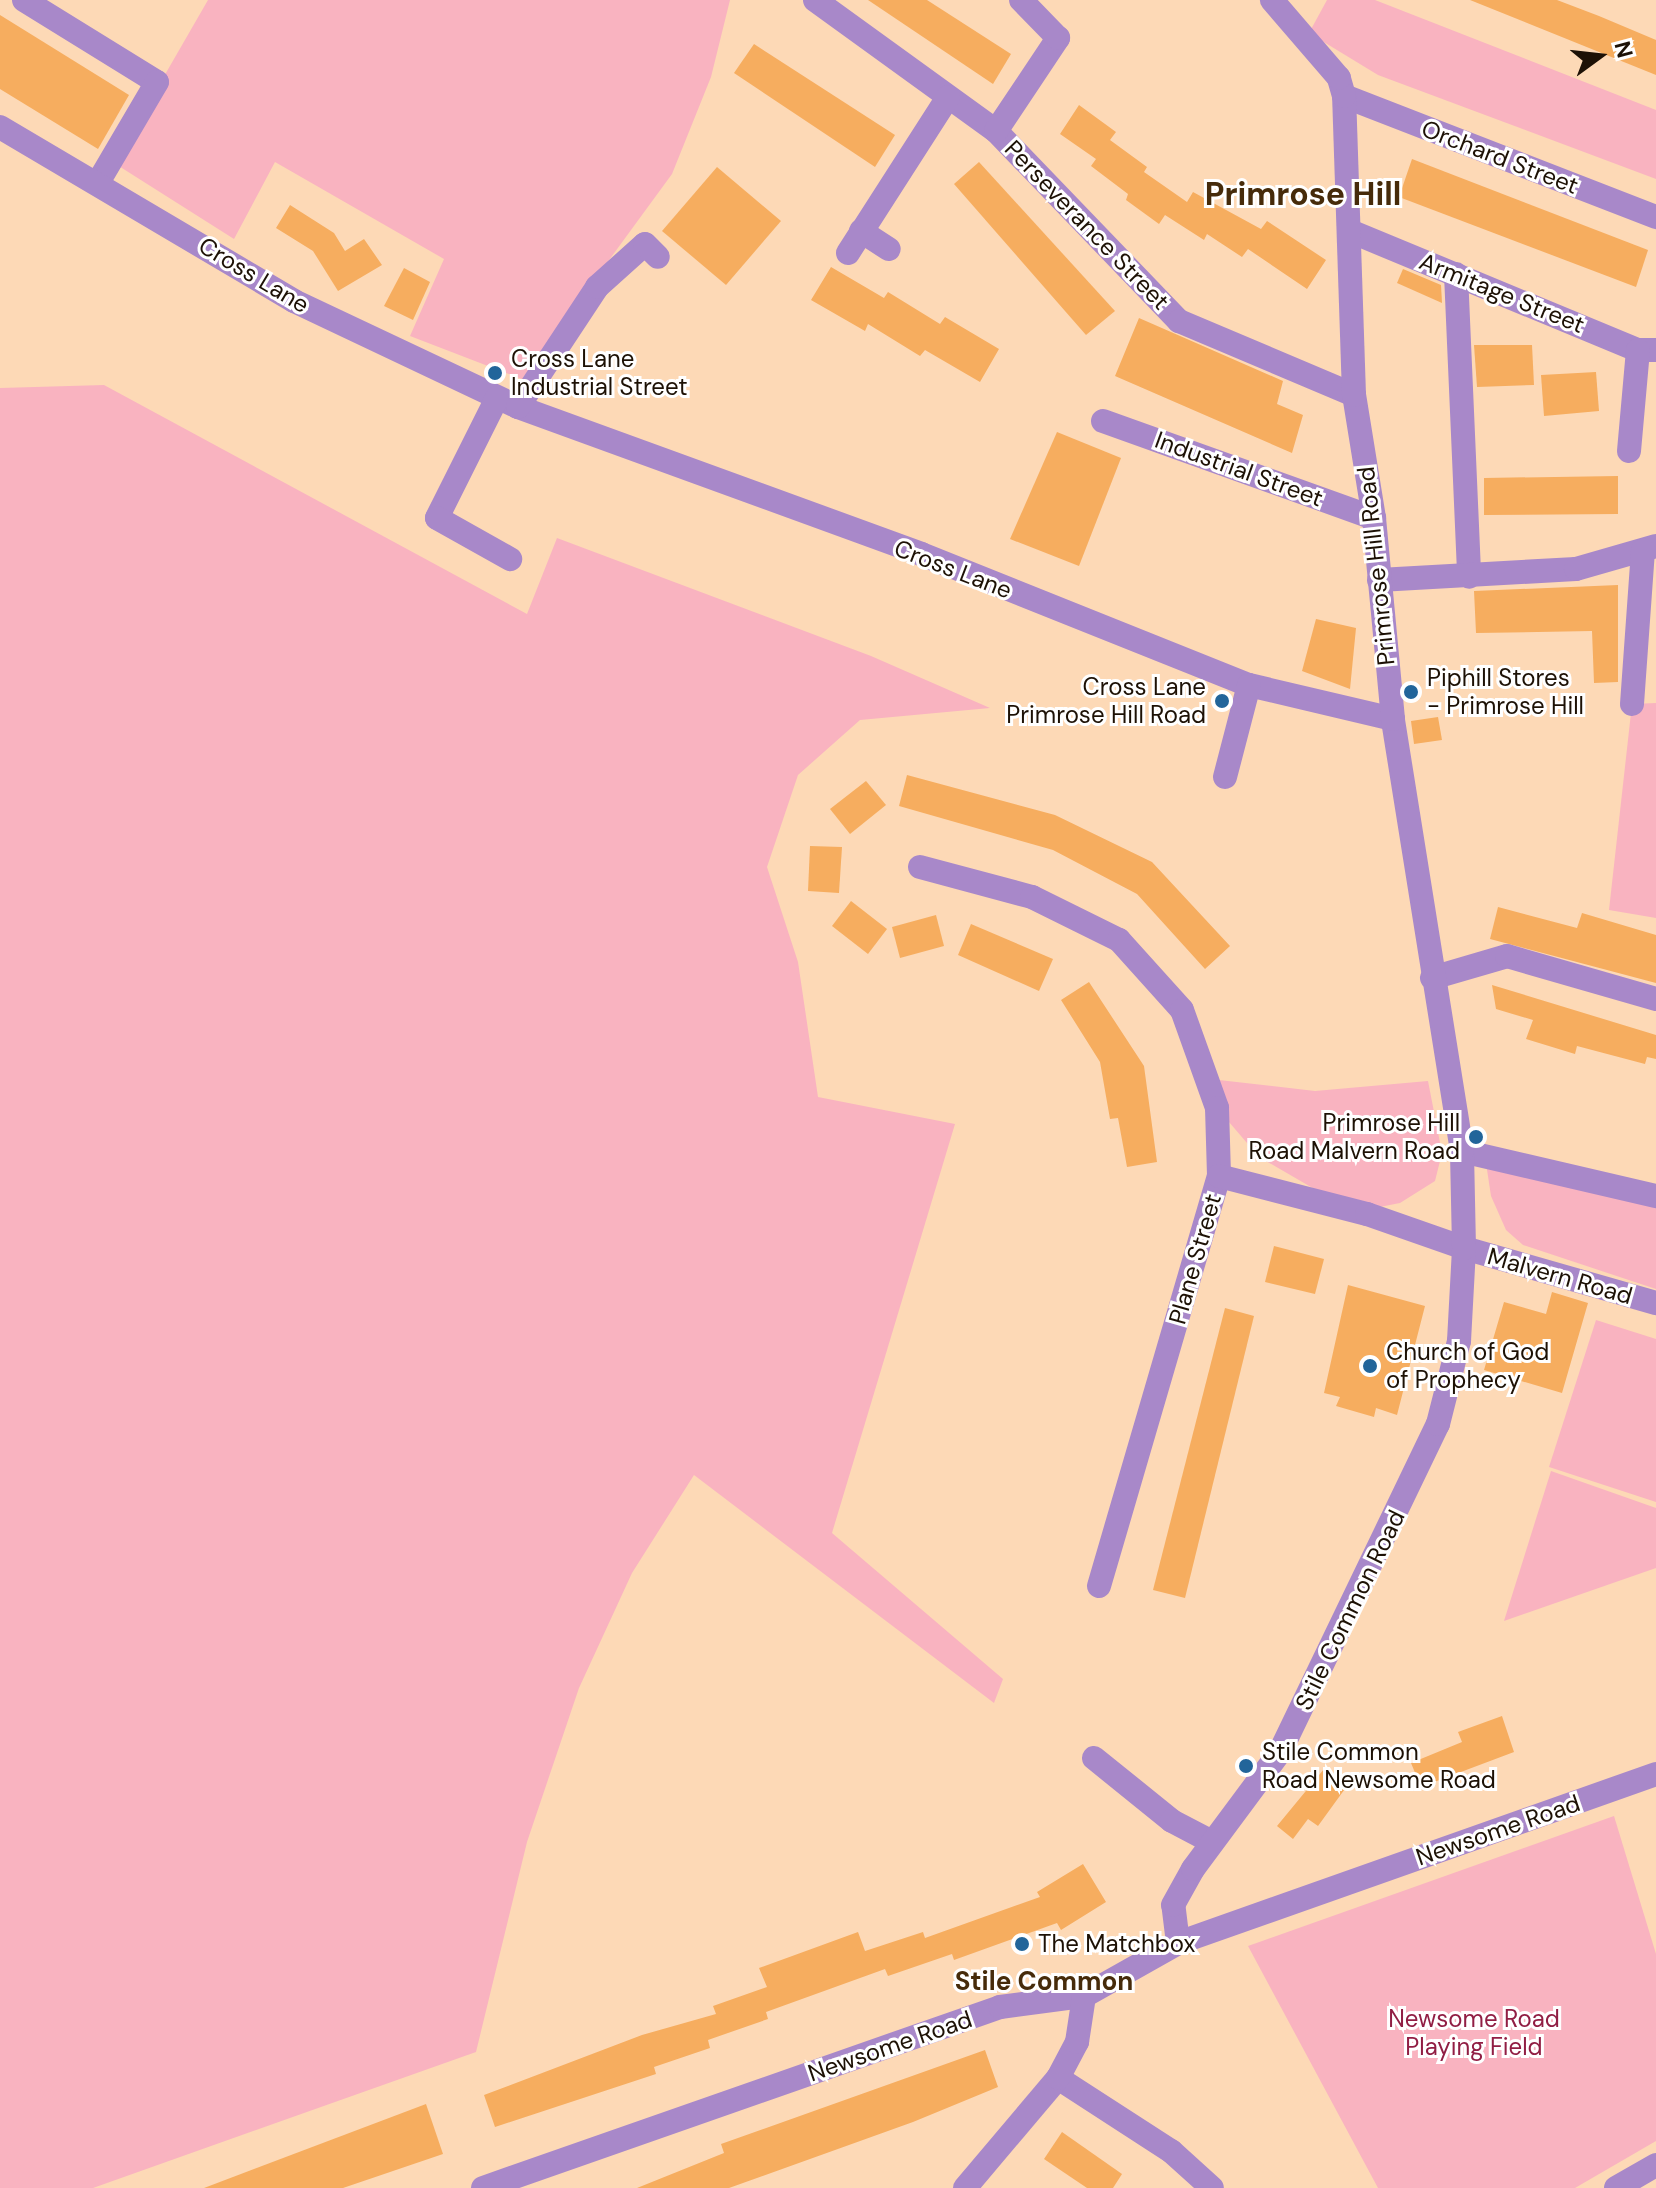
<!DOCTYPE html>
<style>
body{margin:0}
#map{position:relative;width:1656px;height:2188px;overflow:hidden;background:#fdd9b6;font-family:"DM Sans",sans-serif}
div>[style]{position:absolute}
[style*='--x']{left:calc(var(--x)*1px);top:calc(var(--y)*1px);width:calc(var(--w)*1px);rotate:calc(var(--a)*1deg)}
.green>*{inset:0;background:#f9b3c0}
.building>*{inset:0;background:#f6ad5f}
.minor>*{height:24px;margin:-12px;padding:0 12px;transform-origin:12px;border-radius:12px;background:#a888c9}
.dots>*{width:22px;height:22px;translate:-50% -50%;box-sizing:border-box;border:4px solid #fff;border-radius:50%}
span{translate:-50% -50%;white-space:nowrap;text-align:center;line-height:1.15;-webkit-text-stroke:6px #fff;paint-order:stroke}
.street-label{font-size:24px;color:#1d1105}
.poi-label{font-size:24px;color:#1d1105}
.left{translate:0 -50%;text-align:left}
.right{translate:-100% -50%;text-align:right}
.park-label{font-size:24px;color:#911e44}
.neighbourhood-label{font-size:26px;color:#462b0a;font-weight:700}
.district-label{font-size:32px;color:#462b0a;font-weight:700}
.north{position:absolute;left:1560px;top:16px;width:80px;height:80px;-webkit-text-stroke:6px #fff;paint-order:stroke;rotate:75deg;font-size:22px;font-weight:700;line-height:32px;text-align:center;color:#1d1105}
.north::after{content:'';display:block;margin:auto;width:28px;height:36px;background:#1d1105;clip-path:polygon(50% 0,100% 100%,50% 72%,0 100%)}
</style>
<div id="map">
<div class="green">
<div style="clip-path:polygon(208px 0,730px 0,711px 77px,672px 174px,522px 379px,410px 336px,444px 259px,275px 162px,234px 239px,114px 163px)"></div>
<div style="clip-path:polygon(1327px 0,1375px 0,1656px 110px,1656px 179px,1378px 75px,1309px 33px)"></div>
<div style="clip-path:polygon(104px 385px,527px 614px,557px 538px,871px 656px,990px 708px,860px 720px,798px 775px,767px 867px,798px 962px,818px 1097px,955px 1124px,832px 1533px,1003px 1679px,994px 1703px,694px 1475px,632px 1573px,579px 1688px,527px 1842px,476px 2052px,93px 2188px,0 2188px,0 388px)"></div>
<div style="clip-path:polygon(1656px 703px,1656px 918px,1609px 910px,1632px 704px)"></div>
<div style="clip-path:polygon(1210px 1079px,1315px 1091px,1428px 1081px,1442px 1153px,1435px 1181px,1400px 1203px,1354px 1212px,1259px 1157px,1217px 1108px)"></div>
<div style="clip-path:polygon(1486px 1163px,1656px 1203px,1656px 1289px,1523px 1245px,1506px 1230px,1491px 1196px)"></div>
<div style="clip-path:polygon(1596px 1320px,1656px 1339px,1656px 1502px,1549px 1467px)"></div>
<div style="clip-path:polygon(1551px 1471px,1656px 1508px,1656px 1568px,1504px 1621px)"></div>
<div style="clip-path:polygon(1614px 1816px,1656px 1954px,1656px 2141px,1575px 2188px,1378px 2188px,1248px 1946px)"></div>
</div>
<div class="building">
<div style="clip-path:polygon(868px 0,927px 0,1011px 54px,993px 84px)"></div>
<div style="clip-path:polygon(1470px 0,1557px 0,1599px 16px,1656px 40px,1656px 75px)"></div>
<div style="clip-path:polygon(0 15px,129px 95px,98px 149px,0 89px)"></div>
<div style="clip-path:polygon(754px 44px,895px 135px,875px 167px,734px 73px)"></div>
<div style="clip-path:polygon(1079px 105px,1116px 132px,1110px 140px,1147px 167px,1144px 172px,1187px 202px,1193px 192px,1261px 229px,1267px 221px,1326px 260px,1307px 289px,1248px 249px,1242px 257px,1207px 234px,1204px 240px,1165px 215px,1159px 224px,1126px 200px,1128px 194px,1091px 166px,1096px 159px,1060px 134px)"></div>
<div style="clip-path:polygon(1412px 159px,1648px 250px,1636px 287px,1399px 197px)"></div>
<div style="clip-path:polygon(979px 162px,1115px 311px,1086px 335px,954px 184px)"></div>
<div style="clip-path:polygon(717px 167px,781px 221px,726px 285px,662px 231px)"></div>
<div style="clip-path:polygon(290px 205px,334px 233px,345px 251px,364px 239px,382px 265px,338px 291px,313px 251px,276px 228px)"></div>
<div style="clip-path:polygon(831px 267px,884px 298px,888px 292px,940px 324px,945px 317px,999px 349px,980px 382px,925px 350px,920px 356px,868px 324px,865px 331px,811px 300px)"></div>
<div style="clip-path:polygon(404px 268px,430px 282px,413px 320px,384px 306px)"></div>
<div style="clip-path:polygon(1403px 269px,1441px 285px,1442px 303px,1397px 283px)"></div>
<div style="clip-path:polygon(1139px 318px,1283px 381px,1277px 404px,1303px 415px,1292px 453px,1115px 376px)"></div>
<div style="clip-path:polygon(1474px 345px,1532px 345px,1534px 385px,1477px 387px)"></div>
<div style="clip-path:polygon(1596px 372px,1599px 411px,1544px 416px,1541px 375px)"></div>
<div style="clip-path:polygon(1057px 432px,1121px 458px,1079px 566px,1010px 539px)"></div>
<div style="clip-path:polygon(1618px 476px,1618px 514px,1484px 515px,1484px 478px)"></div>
<div style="clip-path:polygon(1618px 585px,1618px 682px,1594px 683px,1592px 631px,1476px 633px,1474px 591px)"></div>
<div style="clip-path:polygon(1316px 619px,1356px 628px,1350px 689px,1302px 671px)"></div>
<div style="clip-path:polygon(1438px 717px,1442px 740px,1414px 744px,1411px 721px)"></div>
<div style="clip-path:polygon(907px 775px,1055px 815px,1152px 862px,1230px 946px,1205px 969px,1137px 894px,1053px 850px,899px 806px)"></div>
<div style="clip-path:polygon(866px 781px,886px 805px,850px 834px,830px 809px)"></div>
<div style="clip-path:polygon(810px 846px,842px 847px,839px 893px,808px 891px)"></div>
<div style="clip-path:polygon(851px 901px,887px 929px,868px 954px,832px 926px)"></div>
<div style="clip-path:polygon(1498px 907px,1577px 928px,1582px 913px,1656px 935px,1656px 983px,1490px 939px)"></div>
<div style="clip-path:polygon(936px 915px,944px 946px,900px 958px,892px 927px)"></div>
<div style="clip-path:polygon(971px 924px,1053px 959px,1039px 991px,958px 955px)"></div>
<div style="clip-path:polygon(1089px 982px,1144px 1066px,1157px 1162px,1127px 1167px,1118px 1118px,1110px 1119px,1100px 1062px,1061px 1000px)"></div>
<div style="clip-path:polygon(1492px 985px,1656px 1035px,1656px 1059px,1647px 1057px,1645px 1064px,1577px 1046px,1575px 1054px,1526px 1039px,1533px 1020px,1496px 1009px)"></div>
<div style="clip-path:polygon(1274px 1246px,1324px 1259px,1315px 1294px,1265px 1282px)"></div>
<div style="clip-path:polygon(1348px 1285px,1425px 1306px,1397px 1415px,1376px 1408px,1374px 1417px,1336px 1406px,1340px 1397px,1324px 1393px)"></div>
<div style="clip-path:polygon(1552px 1292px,1588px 1303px,1562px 1393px,1484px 1370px,1504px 1302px,1546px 1314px)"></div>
<div style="clip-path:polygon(1225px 1308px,1254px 1316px,1185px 1598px,1153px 1590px)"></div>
<div style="clip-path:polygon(1502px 1716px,1514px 1752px,1421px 1787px,1411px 1763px,1462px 1742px,1458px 1732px)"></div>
<div style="clip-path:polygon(1324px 1769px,1347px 1786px,1318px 1826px,1308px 1819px,1293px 1839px,1277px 1826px)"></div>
<div style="clip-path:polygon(1083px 1864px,1106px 1902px,1061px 1930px,1057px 1923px,954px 1960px,952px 1954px,888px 1976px,885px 1969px,766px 2012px,768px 2019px,708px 2040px,710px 2048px,654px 2067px,656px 2074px,495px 2127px,484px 2095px,642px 2035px,716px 2014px,713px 2006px,767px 1987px,759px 1968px,858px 1932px,865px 1951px,923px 1932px,925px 1938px,1040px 1897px,1037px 1892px)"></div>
<div style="clip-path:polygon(985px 2050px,998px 2087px,913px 2122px,729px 2188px,637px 2188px,724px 2153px,721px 2144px)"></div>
<div style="clip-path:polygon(426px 2104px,443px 2154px,343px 2188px,204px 2188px)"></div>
<div style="clip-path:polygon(1062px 2132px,1122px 2174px,1113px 2188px,1087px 2188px,1044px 2159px)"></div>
</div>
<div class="minor">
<div style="--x:24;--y:0;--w:156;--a:31.7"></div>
<div style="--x:157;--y:82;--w:115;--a:120.4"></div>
<div style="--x:815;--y:0;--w:223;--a:35.9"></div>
<div style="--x:996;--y:131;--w:264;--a:46.1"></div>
<div style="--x:1179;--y:321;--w:190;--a:22.9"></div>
<div style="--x:1344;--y:96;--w:335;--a:21.2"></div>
<div style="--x:0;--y:127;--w:342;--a:30.6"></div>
<div style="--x:294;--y:301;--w:248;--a:25.3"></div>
<div style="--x:518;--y:407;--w:429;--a:20"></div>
<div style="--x:921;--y:554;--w:353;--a:21.8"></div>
<div style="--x:1249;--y:685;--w:148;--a:13.3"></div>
<div style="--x:996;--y:131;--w:112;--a:-56.3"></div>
<div style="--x:1058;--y:38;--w:53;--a:-134.2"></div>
<div style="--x:861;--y:231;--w:33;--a:33"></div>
<div style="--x:1350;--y:231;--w:312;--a:22.5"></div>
<div style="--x:1638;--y:350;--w:18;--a:0"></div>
<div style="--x:848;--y:253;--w:185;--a:-57.3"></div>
<div style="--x:1456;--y:274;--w:303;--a:87.5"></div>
<div style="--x:497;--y:398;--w:134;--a:116.6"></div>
<div style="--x:437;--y:518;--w:84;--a:29.3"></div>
<div style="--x:518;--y:407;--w:144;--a:-56.6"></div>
<div style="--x:597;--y:287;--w:64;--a:-41.9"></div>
<div style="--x:645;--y:244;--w:18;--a:45"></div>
<div style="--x:1103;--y:421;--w:288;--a:19.7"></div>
<div style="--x:1629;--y:451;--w:101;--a:-84.9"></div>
<div style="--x:1379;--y:580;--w:197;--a:-3.2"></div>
<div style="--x:1576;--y:569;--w:83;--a:-16"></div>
<div style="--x:1632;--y:704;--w:154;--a:-85.9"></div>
<div style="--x:1225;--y:777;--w:95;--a:-75.4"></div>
<div style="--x:920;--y:867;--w:116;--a:15"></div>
<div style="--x:1032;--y:897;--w:97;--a:26.3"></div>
<div style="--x:1119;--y:940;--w:94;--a:48"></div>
<div style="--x:1182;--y:1010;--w:104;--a:70.3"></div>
<div style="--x:1217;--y:1108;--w:68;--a:88.3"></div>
<div style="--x:1432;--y:978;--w:78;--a:-16.3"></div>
<div style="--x:1507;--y:956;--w:155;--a:16.1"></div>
<div style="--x:1462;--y:1151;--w:199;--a:13.1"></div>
<div style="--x:1099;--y:1586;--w:427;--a:-73.7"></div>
<div style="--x:1219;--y:1176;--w:153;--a:14.4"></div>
<div style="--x:1367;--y:1214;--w:103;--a:19.3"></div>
<div style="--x:1464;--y:1248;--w:200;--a:16"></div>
<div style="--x:1094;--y:1758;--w:100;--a:38.9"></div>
<div style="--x:1172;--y:1821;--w:45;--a:27.7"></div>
<div style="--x:1178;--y:1943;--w:38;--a:-97"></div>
<div style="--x:1173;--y:1905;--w:41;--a:-60.9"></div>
<div style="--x:1193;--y:1869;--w:146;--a:-53.4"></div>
<div style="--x:1280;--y:1752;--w:364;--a:-64.3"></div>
<div style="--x:1438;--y:1424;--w:86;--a:-75.8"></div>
<div style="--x:1459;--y:1341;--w:93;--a:-86.9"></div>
<div style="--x:1464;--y:1248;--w:97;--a:-91.2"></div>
<div style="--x:1462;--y:1151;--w:437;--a:-99.1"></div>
<div style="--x:1393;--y:719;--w:202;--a:-95.4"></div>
<div style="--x:1374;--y:518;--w:125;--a:-99.2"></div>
<div style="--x:1354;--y:395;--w:299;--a:-91.9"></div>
<div style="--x:1344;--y:96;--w:19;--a:-106"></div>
<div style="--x:1339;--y:78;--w:103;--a:-130.7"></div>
<div style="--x:1058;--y:2078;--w:135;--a:32.9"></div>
<div style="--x:1171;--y:2151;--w:55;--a:42.1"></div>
<div style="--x:483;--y:2188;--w:548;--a:-19.29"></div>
<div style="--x:1000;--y:2007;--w:85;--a:-7.5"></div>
<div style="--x:1084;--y:1996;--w:108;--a:-29.4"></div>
<div style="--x:1178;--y:1943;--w:507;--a:-19.47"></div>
<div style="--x:965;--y:2188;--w:144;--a:-49.8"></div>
<div style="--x:1058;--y:2078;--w:41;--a:-62.2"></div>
<div style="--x:1077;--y:2042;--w:47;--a:-81.3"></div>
<div style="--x:1616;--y:2188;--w:46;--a:-29.9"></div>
</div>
<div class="dots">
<div style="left:495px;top:373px;background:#22659a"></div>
<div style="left:1411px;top:692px;background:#22659a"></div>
<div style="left:1222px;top:701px;background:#22659a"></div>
<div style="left:1476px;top:1137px;background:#22659a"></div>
<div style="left:1370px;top:1366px;background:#22659a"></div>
<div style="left:1246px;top:1766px;background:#22659a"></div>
<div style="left:1022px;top:1944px;background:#22659a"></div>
</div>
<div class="street-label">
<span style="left:1500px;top:157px;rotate:21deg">Orchard Street</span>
<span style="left:1087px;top:225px;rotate:46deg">Perseverance Street</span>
<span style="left:254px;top:275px;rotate:31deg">Cross Lane</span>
<span style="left:1502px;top:293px;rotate:22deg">Armitage Street</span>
<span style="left:1239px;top:469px;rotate:20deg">Industrial Street</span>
<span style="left:1376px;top:566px;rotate:-96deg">Primrose Hill Road</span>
<span style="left:953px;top:569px;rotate:21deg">Cross Lane</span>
<span style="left:1195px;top:1259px;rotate:-74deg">Plane Street</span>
<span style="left:1560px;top:1276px;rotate:16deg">Malvern Road</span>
<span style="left:1350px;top:1610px;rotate:-64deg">Stile Common Road</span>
<span style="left:1498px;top:1830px;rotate:-19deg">Newsome Road</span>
<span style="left:890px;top:2046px;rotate:-19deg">Newsome Road</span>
</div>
<div class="poi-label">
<span class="left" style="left:511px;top:373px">Cross Lane<br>Industrial Street</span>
<span class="left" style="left:1427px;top:692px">Piphill Stores<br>- Primrose Hill</span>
<span class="right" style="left:1206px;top:701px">Cross Lane<br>Primrose Hill Road</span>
<span class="right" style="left:1460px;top:1137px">Primrose Hill<br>Road Malvern Road</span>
<span class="left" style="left:1386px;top:1366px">Church of God<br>of Prophecy</span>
<span class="left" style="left:1262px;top:1766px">Stile Common<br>Road Newsome Road</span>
<span class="left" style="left:1038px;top:1944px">The Matchbox</span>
</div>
<div class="park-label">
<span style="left:1474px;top:2033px">Newsome Road<br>Playing Field</span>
</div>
<div class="neighbourhood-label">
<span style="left:1044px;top:1982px">Stile Common</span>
</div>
<div class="district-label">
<span style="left:1303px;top:194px">Primrose Hill</span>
</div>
<div class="north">N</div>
</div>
